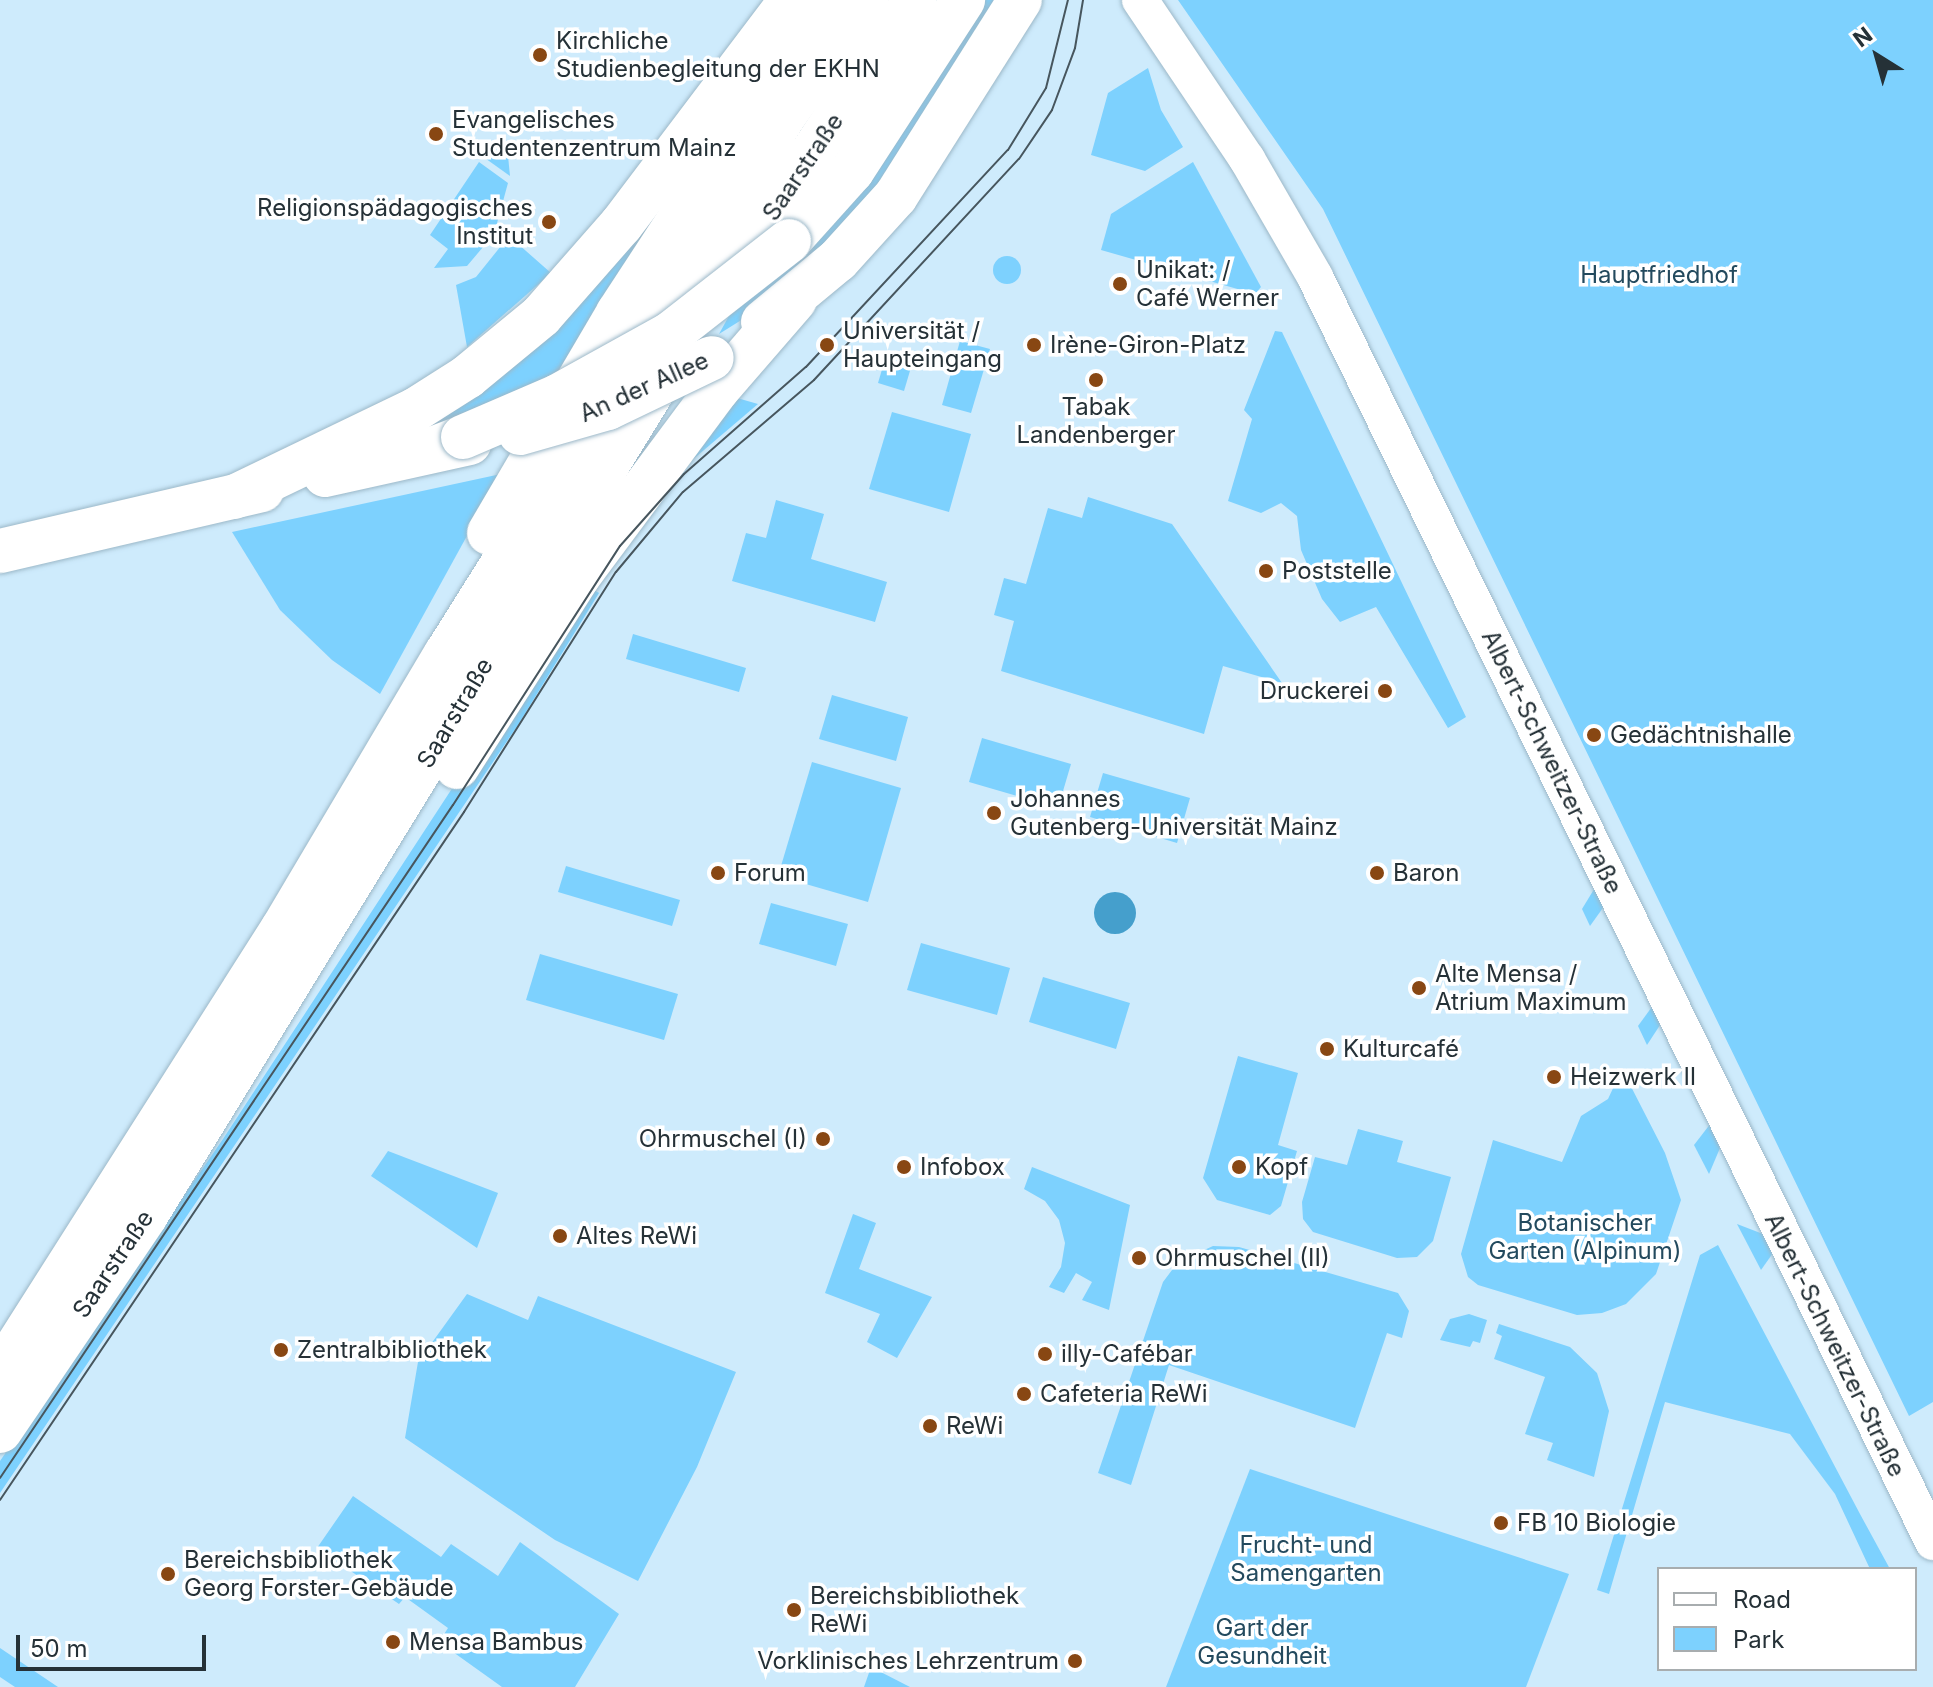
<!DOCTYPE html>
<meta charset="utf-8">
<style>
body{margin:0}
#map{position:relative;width:1933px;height:1687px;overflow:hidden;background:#ceebfc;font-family:Inter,sans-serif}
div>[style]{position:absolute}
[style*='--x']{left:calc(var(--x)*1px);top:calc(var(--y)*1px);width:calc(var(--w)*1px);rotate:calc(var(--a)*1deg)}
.green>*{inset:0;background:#7dd1fe}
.round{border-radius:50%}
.water>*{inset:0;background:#459fcc}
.roads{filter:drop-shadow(0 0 2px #9cb8c8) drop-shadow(0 0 2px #9cb8c8)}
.minor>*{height:36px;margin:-18px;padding:0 18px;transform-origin:18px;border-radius:18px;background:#fff}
.major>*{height:44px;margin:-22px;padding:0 22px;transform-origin:22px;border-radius:22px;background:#fff}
.highway>*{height:44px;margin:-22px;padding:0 22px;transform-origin:22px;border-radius:22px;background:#fff}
.tram>*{height:2px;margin:-1px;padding:0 1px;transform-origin:1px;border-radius:1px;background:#47565e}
.bridges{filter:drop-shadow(0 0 2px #9cb8c8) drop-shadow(0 0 2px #9cb8c8)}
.major-bridge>*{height:44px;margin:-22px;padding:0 22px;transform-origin:22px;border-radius:22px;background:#fff}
.highway-bridge>*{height:44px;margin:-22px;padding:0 22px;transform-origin:22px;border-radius:22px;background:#fff}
.dots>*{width:22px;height:22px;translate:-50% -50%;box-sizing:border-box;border:4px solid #fff;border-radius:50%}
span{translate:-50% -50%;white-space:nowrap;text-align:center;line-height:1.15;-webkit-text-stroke:7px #fff;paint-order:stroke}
.poi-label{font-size:24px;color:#253137}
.left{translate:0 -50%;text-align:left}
.right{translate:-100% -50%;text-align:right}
.street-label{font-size:24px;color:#253137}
.park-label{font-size:24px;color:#234a5e}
.legend{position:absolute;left:1657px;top:1567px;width:260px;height:104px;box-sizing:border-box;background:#fff;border:2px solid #a8adaf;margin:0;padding:10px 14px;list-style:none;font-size:24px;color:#253137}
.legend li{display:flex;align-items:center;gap:16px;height:40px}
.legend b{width:40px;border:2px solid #a8adaf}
.north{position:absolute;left:1837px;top:16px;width:80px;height:80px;-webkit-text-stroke:6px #fff;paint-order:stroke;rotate:323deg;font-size:22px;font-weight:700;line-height:32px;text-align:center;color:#253137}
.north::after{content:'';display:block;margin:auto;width:28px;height:36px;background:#253137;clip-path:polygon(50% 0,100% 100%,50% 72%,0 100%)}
.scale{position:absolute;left:16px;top:1635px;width:190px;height:36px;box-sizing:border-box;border:4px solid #253137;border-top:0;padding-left:10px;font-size:24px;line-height:28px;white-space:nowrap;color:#253137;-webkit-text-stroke:6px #fff;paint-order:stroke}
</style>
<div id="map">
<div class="green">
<div style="clip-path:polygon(984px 0,1001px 0,860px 214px,751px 314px,719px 334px,730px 314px,898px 139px)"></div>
<div style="clip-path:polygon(1178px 0,1933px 0,1933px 1402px,1909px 1416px,1323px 209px)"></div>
<div style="clip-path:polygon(1148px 68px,1161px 110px,1183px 147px,1145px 171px,1091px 155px,1108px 93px)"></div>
<div style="clip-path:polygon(494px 140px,507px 146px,510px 176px,482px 156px)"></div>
<div style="clip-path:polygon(479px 162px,508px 183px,494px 234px,467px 266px,434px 268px,448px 249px,430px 235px)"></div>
<div style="clip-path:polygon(1193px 162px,1261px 287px,1255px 294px,1101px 250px,1111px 214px)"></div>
<div style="clip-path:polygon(685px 176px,556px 387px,436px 437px,426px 413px)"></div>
<div style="clip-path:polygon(509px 236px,551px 273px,467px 347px,456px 285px,476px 277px)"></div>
<div class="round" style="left:993px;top:256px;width:28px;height:28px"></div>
<div style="clip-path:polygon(1275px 331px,1282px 332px,1466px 717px,1448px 728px,1376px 607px,1340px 622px,1322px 599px,1301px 550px,1297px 516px,1281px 503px,1261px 513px,1228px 501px,1252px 419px,1244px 410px)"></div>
<div style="clip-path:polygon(960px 341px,990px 349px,971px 413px,942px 405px)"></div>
<div style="clip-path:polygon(886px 356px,912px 364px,904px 391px,878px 383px)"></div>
<div style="clip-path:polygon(723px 394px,758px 404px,657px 490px)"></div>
<div style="clip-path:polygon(892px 412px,971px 434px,949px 512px,869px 489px)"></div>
<div style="clip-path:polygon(501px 474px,380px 694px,332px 660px,280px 610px,232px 532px)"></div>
<div style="clip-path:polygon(1088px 497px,1172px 524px,1282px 683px,1223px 666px,1204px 734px,1001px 671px,1014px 621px,994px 615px,1004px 578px,1026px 584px,1048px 508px,1082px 518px)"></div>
<div style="clip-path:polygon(776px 500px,824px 514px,811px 559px,887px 582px,875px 622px,732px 581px,746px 533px,766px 538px)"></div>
<div style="clip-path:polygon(585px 585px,599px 593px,518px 725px,0 1493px,0 1461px,223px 1139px)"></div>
<div style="clip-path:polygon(633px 634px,746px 668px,739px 692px,626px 659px)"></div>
<div style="clip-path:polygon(832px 695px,908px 717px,896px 761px,819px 739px)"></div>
<div style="clip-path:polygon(982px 738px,1071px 764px,1058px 808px,969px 782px)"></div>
<div style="clip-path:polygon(812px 762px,901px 788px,868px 902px,778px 876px)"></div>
<div style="clip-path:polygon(1103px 773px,1190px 798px,1177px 843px,1090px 817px)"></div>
<div style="clip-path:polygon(566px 866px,680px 900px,672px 926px,558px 892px)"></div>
<div style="clip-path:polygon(1596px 886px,1605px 905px,1590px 926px,1582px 909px)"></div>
<div style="clip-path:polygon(771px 903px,848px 924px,836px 966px,759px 944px)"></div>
<div style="clip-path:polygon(921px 943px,1010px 968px,997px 1015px,907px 990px)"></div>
<div style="clip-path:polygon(540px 954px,678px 994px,664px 1040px,526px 1000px)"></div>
<div style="clip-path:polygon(1043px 977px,1130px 1003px,1116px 1049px,1029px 1022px)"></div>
<div style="clip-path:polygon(1654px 1004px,1662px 1022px,1647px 1045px,1638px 1026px)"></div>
<div style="clip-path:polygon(1238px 1056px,1298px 1073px,1278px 1145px,1297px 1151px,1281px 1206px,1270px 1215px,1217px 1200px,1203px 1178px)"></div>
<div style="clip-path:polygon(1622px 1069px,1665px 1153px,1681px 1200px,1656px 1274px,1626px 1304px,1602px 1313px,1577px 1315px,1478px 1285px,1468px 1277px,1461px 1254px,1493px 1140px,1562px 1162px,1581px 1116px,1608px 1099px)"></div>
<div style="clip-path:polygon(1711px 1123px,1720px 1148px,1709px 1174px,1694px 1145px)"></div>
<div style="clip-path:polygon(1358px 1129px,1403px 1141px,1397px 1162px,1451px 1177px,1433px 1241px,1417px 1257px,1397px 1258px,1313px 1232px,1303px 1219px,1302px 1202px,1315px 1157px,1347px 1165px)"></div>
<div style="clip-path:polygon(388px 1151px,498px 1193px,477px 1248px,371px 1176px)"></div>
<div style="clip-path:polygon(1032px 1167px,1130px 1205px,1109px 1310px,1082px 1300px,1092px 1282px,1076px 1273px,1064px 1293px,1049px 1287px,1061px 1267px,1065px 1243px,1059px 1220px,1045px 1201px,1024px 1189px)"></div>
<div style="clip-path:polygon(853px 1214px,876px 1223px,859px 1269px,932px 1297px,897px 1358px,867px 1342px,880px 1314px,825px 1293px)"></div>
<div style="clip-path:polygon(1737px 1224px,1763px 1234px,1773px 1253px,1761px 1270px)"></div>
<div style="clip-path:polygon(1718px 1245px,1860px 1514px,1890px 1569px,1870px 1569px,1835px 1494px,1790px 1434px,1665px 1402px,1609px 1594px,1597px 1590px,1700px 1255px)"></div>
<div style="clip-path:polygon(1213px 1246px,1239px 1247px,1398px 1293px,1409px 1311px,1402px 1338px,1387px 1333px,1355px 1428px,1169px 1365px,1131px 1485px,1098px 1473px,1163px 1282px,1178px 1262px)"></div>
<div style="clip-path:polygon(467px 1294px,528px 1320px,538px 1296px,736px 1372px,697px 1467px,638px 1581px,555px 1540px,405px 1438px,418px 1362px)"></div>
<div style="clip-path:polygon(1469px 1314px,1487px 1320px,1480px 1343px,1473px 1341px,1470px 1347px,1440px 1340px,1450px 1319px)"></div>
<div style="clip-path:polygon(1499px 1324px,1570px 1347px,1597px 1373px,1609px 1411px,1594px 1477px,1547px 1460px,1553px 1443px,1525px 1434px,1545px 1377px,1494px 1359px,1502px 1336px,1496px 1333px)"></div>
<div style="clip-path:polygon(1250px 1469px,1569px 1574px,1526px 1687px,1166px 1687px)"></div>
<div style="clip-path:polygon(353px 1496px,441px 1557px,451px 1544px,498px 1576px,520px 1542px,619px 1614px,575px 1687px,502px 1687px,439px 1642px,448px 1628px,405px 1597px,399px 1604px,317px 1548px)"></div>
<div style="clip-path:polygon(0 1648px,58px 1687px,15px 1687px,0 1677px)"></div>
<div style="clip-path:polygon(871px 1667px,910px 1687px,864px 1687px)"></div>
</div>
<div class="water">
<div class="round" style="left:1094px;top:892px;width:42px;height:42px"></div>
</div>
<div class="roads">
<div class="minor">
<div style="--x:1140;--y:0;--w:192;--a:56.1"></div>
<div style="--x:1247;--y:159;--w:136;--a:60"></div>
<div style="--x:1315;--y:277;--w:1408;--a:63.96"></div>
</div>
<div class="major">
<div style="--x:763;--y:322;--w:97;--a:-39.6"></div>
<div style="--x:838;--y:260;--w:86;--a:-47.8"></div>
<div style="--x:896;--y:196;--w:232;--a:-57.7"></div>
<div style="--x:325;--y:475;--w:148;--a:-12.5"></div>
<div style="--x:234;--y:497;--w:201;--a:-25.7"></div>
<div style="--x:415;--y:410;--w:62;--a:-32.4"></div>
<div style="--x:467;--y:377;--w:96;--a:-39.5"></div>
<div style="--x:541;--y:316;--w:121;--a:-48.7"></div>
<div style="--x:621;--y:225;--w:282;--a:-52.9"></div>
<div style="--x:0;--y:551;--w:269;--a:-13.1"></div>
</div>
<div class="highway">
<div style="--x:789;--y:241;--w:94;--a:-48"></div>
<div style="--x:852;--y:171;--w:204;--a:-57"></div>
<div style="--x:718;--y:292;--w:352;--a:-56"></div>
<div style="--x:432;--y:449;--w:33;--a:-21"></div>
<div style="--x:489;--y:533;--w:255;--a:-59.6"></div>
<div style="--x:618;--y:313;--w:374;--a:-56.8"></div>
<div style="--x:457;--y:767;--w:225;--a:-57.5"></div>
<div style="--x:578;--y:577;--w:233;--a:-53.4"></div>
<div style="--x:717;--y:390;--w:119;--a:-49.1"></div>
<div style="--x:0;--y:1373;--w:527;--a:-57.55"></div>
<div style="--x:283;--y:928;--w:319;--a:-59.3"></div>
<div style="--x:446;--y:654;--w:634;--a:-57.89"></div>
<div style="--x:783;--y:117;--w:144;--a:-54.3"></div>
<div style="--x:0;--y:1431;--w:261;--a:-55.9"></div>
<div style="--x:146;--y:1215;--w:993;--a:-58.42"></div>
</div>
</div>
<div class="tram">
<div style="--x:0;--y:1478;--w:811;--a:-56.06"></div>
<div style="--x:453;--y:805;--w:308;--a:-57.2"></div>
<div style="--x:620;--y:546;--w:96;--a:-48.4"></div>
<div style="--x:684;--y:474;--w:162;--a:-41.3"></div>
<div style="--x:806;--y:367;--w:296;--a:-47.1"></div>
<div style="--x:1008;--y:150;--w:73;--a:-58.5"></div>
<div style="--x:1046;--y:88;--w:91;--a:-76"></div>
<div style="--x:0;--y:1500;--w:830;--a:-56"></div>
<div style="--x:464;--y:812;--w:284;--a:-57.7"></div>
<div style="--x:616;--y:572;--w:104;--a:-50.1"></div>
<div style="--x:683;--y:492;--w:172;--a:-40.5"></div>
<div style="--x:814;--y:380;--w:301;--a:-47.2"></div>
<div style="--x:1019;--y:159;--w:59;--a:-56"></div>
<div style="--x:1052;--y:110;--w:66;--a:-69.6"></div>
<div style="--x:1075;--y:48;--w:49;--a:-80.5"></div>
</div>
<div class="bridges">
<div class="major-bridge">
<div style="--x:520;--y:433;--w:91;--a:-15.9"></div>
<div style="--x:608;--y:408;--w:115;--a:-25.7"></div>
</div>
<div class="highway-bridge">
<div style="--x:463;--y:437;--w:103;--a:-23.3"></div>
<div style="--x:558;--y:396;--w:128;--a:-29"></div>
<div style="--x:670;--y:334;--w:151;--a:-38"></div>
</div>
</div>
<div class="dots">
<div style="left:540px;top:55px;background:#884713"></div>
<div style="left:436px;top:134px;background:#884713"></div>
<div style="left:549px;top:222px;background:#884713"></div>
<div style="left:1120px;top:284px;background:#884713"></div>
<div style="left:827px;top:345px;background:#884713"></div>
<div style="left:1034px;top:345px;background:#884713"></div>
<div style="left:1096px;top:380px;background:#884713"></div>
<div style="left:1266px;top:571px;background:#884713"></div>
<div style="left:1385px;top:691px;background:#884713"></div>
<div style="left:1594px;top:735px;background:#884713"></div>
<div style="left:994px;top:813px;background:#884713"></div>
<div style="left:718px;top:873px;background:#884713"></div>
<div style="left:1377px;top:873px;background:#884713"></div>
<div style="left:1419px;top:988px;background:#884713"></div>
<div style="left:1327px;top:1049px;background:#884713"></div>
<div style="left:1554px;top:1077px;background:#884713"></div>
<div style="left:823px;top:1139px;background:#884713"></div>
<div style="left:904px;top:1167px;background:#884713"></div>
<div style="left:1239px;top:1167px;background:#884713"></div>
<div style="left:560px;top:1236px;background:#884713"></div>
<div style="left:1139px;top:1258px;background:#884713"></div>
<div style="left:281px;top:1350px;background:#884713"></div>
<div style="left:1045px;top:1354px;background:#884713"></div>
<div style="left:1024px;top:1394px;background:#884713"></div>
<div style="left:930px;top:1426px;background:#884713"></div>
<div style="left:1501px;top:1523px;background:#884713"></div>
<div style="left:168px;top:1574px;background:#884713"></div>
<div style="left:794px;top:1610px;background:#884713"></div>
<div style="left:393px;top:1642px;background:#884713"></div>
<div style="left:1075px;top:1661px;background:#884713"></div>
</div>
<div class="poi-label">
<span class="left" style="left:556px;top:55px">Kirchliche<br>Studienbegleitung der EKHN</span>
<span class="left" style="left:452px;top:134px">Evangelisches<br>Studentenzentrum Mainz</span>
<span class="right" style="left:533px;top:222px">Religionspädagogisches<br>Institut</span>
<span class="left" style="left:1136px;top:284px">Unikat: /<br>Café Werner</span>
<span class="left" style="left:843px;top:345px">Universität /<br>Haupteingang</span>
<span class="left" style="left:1050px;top:345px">Irène-Giron-Platz</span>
<span style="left:1096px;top:421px">Tabak<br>Landenberger</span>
<span class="left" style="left:1282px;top:571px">Poststelle</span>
<span class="right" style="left:1369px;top:691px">Druckerei</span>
<span class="left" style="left:1610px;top:735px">Gedächtnishalle</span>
<span class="left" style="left:1010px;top:813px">Johannes<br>Gutenberg-Universität Mainz</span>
<span class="left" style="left:734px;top:873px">Forum</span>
<span class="left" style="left:1393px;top:873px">Baron</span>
<span class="left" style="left:1435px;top:988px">Alte Mensa /<br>Atrium Maximum</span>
<span class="left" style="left:1343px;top:1049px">Kulturcafé</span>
<span class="left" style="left:1570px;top:1077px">Heizwerk II</span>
<span class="right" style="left:807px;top:1139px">Ohrmuschel (I)</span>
<span class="left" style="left:920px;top:1167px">Infobox</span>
<span class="left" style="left:1255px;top:1167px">Kopf</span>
<span class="left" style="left:576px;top:1236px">Altes ReWi</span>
<span class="left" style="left:1155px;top:1258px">Ohrmuschel (II)</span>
<span class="left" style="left:297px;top:1350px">Zentralbibliothek</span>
<span class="left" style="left:1061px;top:1354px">illy-Cafébar</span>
<span class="left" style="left:1040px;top:1394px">Cafeteria ReWi</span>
<span class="left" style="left:946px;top:1426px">ReWi</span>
<span class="left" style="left:1517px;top:1523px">FB 10 Biologie</span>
<span class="left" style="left:184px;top:1574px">Bereichsbibliothek<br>Georg Forster-Gebäude</span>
<span class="left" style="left:810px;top:1610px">Bereichsbibliothek<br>ReWi</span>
<span class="left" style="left:409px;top:1642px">Mensa Bambus</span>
<span class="right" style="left:1059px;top:1661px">Vorklinisches Lehrzentrum</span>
</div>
<div class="street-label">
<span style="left:803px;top:167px;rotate:-56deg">Saarstraße</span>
<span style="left:644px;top:387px;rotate:-24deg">An der Allee</span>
<span style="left:455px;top:713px;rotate:-59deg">Saarstraße</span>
<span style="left:1552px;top:762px;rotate:64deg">Albert-Schweitzer-Straße</span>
<span style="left:113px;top:1264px;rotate:-56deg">Saarstraße</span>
<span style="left:1835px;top:1345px;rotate:64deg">Albert-Schweitzer-Straße</span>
</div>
<div class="park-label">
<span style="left:1659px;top:275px">Hauptfriedhof</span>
<span style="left:1585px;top:1237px">Botanischer<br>Garten (Alpinum)</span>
<span style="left:1306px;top:1559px">Frucht- und<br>Samengarten</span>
<span style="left:1262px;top:1642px">Gart der<br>Gesundheit</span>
</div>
<ul class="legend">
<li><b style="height:10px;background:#fff"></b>Road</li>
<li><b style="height:22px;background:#7dd1fe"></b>Park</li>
</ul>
<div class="north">N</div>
<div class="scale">50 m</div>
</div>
